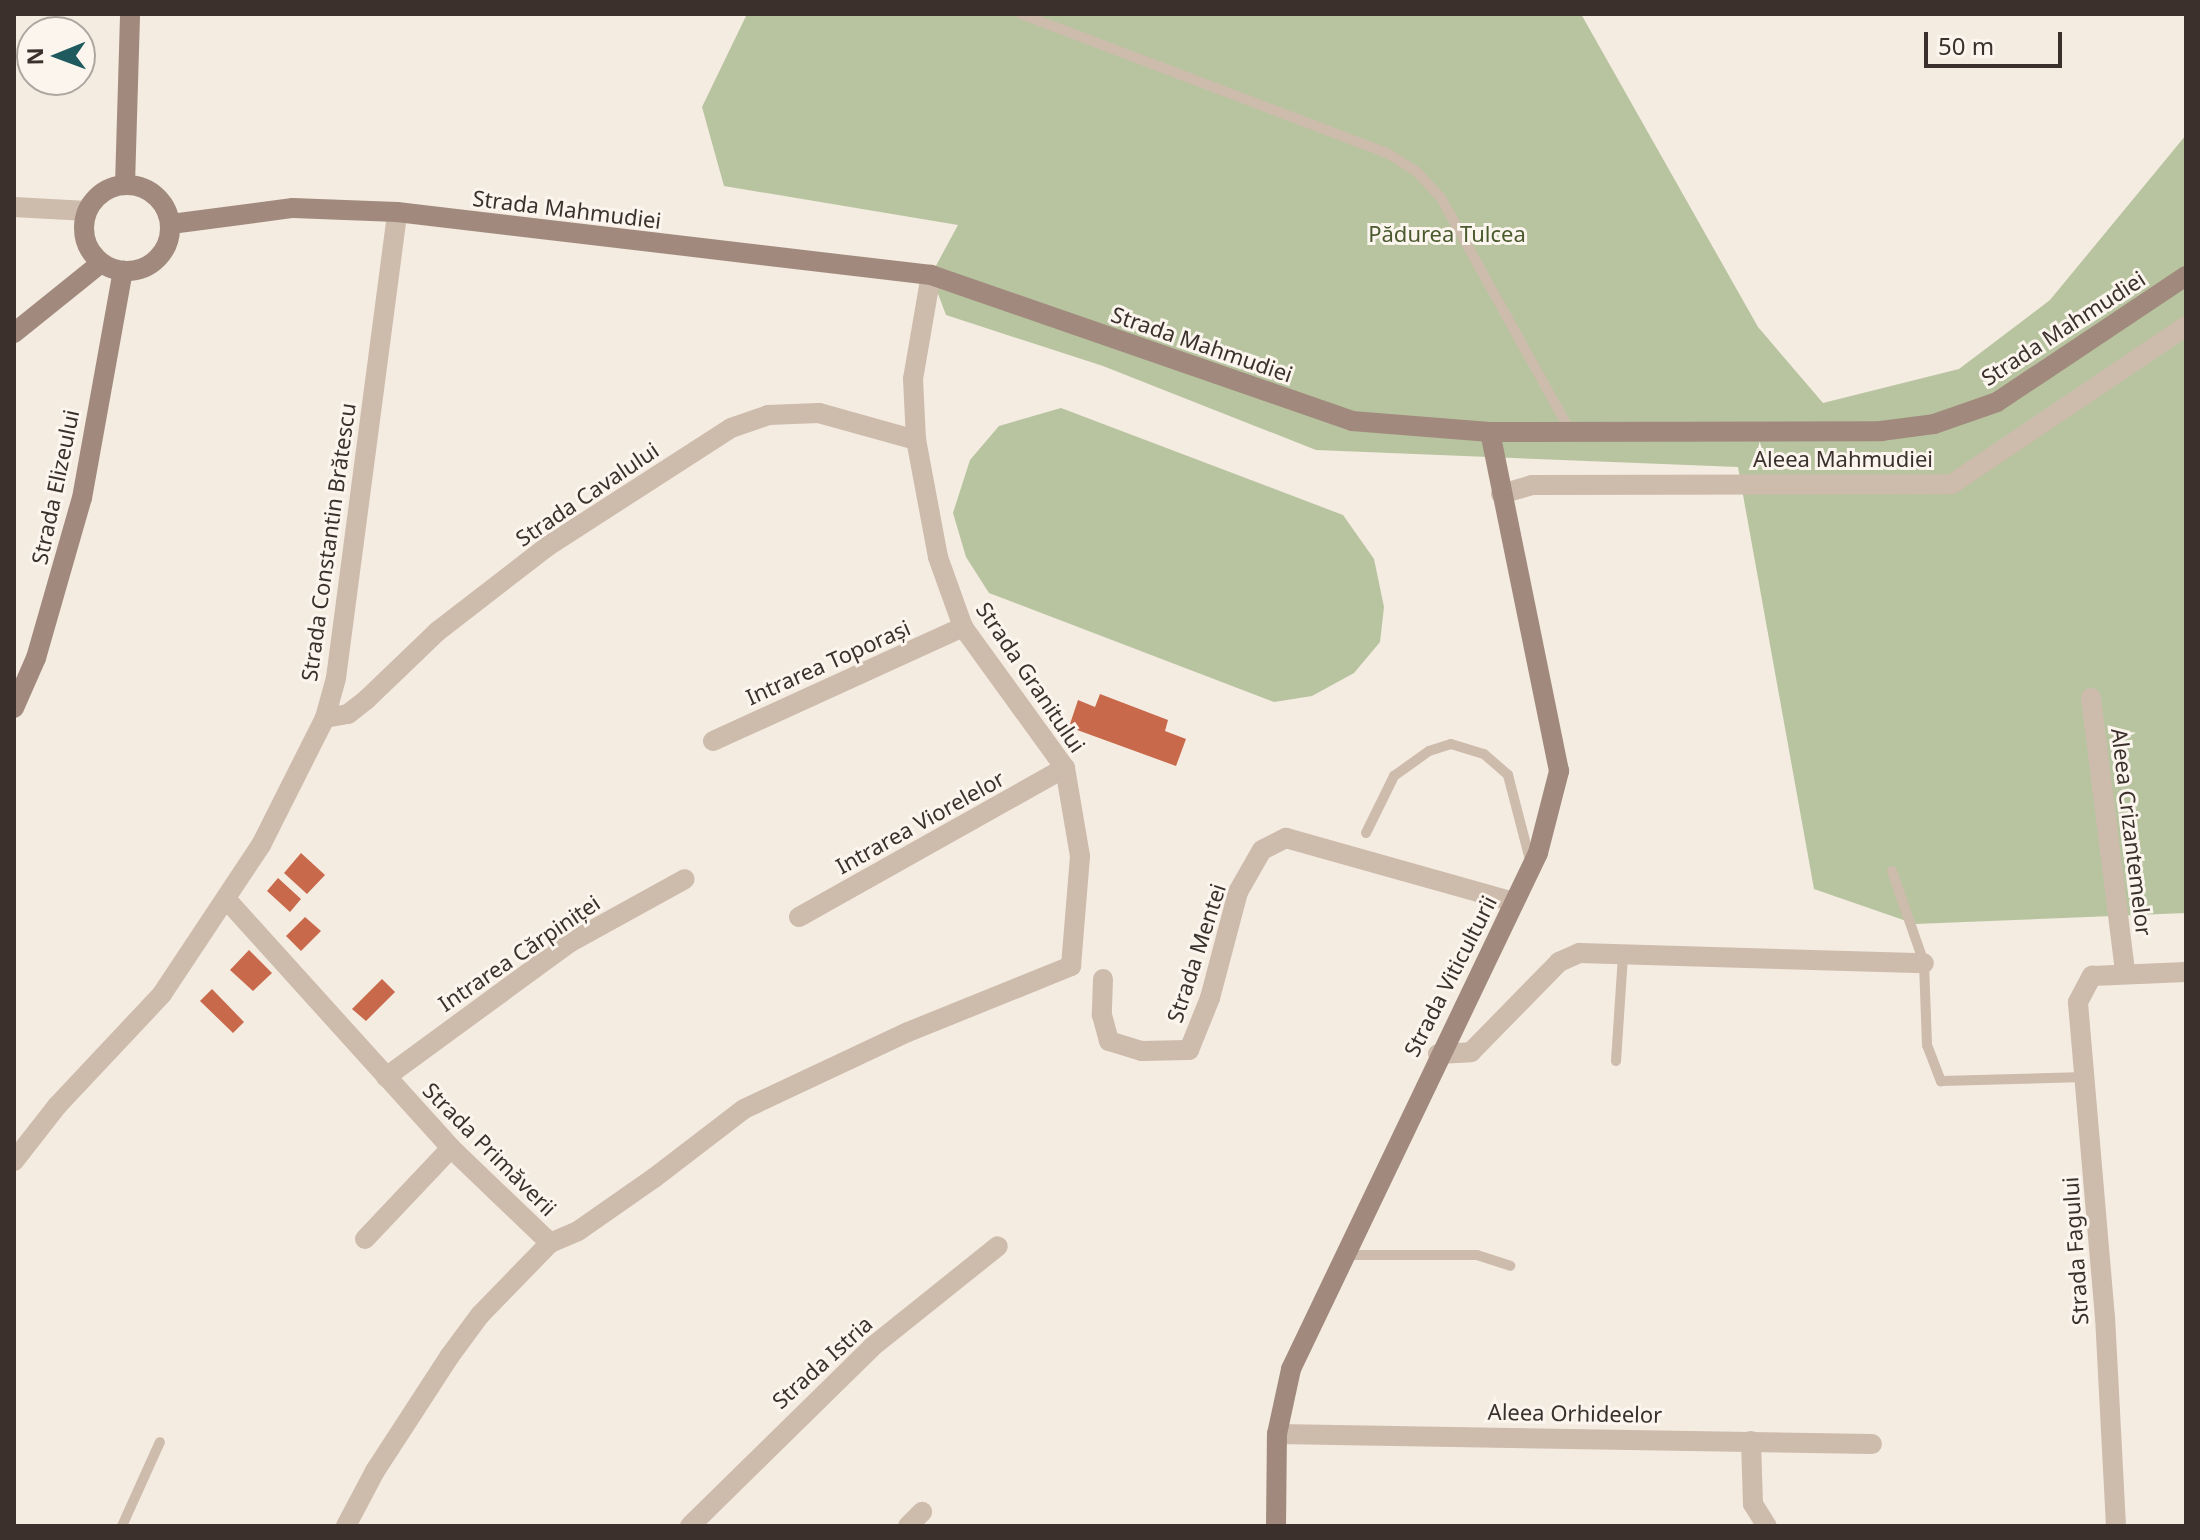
<!DOCTYPE html>
<meta charset="utf-8">
<style>
body{margin:0}
#map{position:relative;width:2200px;height:1540px;overflow:hidden;background:#f4ebe1;font-family:"Noto Sans",sans-serif}
div>[style]{position:absolute}
[style*='--x']{left:calc(var(--x)*1px);top:calc(var(--y)*1px);width:calc(var(--w)*1px);rotate:calc(var(--a)*1deg)}
.green>*{inset:0;background:#b8c4a0}
.building>*{inset:0;background:#c8694b}
.lane>*{height:10px;margin:-5px;padding:0 5px;transform-origin:5px;border-radius:5px;background:#cdbbac}
.street>*{height:20px;margin:-10px;padding:0 10px;transform-origin:10px;border-radius:10px;background:#cdbbac}
.secondary>*{height:20px;margin:-10px;padding:0 10px;transform-origin:10px;border-radius:10px;background:#a18a7d}
.secondary>.ring{margin:-10px;padding:0;box-sizing:content-box;background:none;border:20px solid #a18a7d;border-radius:50%}
span{translate:-50% -50%;white-space:nowrap;text-align:center;line-height:1.15;-webkit-text-stroke:6px #fbf5ee;paint-order:stroke}
.street-label{font-size:22px;color:#3b302b}
.park-label{font-size:22px;color:#4a5a2e}
.frame{position:absolute;inset:0;border:16px solid #3b302b;pointer-events:none}
.north{position:absolute;left:16px;top:16px;width:80px;height:80px;box-sizing:border-box;background:#fbf5ee;border:2px solid #aea6a0;border-radius:50%;rotate:269deg;font-size:22px;font-weight:700;line-height:32px;text-align:center;color:#3b302b}
.north::after{content:'';display:block;margin:auto;width:28px;height:36px;background:#1f5a5e;clip-path:polygon(50% 0,100% 100%,50% 72%,0 100%)}
.scale{position:absolute;left:1924px;top:32px;width:138px;height:36px;box-sizing:border-box;border:4px solid #3b302b;border-top:0;padding-left:10px;font-size:24px;line-height:28px;white-space:nowrap;color:#3b302b;-webkit-text-stroke:6px #fbf5ee;paint-order:stroke}
</style>
<div id="map">
<div class="green">
<div style="clip-path:polygon(747px 14px,1581px 14px,1758px 327px,1823px 403px,1959px 369px,2050px 300px,2186px 135px,2186px 913px,1915px 924px,1814px 889px,1738px 467px,1316px 450px,1103px 366px,946px 315px,931px 275px,958px 225px,724px 186px,702px 107px)"></div>
<div style="clip-path:polygon(1061px 408px,1343px 515px,1374px 559px,1384px 607px,1380px 642px,1354px 673px,1312px 696px,1274px 702px,989px 593px,966px 557px,953px 513px,970px 460px,999px 426px)"></div>
</div>
<div class="building">
<div style="clip-path:polygon(1100px 694px,1168px 720px,1165px 731px,1186px 739px,1176px 766px,1069px 727px,1078px 700px,1095px 707px)"></div>
<div style="clip-path:polygon(301px 853px,325px 875px,307px 894px,284px 873px)"></div>
<div style="clip-path:polygon(278px 878px,301px 899px,290px 912px,267px 891px)"></div>
<div style="clip-path:polygon(305px 917px,321px 931px,301px 951px,286px 936px)"></div>
<div style="clip-path:polygon(249px 950px,272px 973px,253px 991px,230px 970px)"></div>
<div style="clip-path:polygon(382px 979px,395px 992px,366px 1021px,352px 1009px)"></div>
<div style="clip-path:polygon(212px 989px,244px 1022px,233px 1033px,200px 1001px)"></div>
</div>
<div class="lane">
<div style="--x:1021;--y:14;--w:392;--a:20.8"></div>
<div style="--x:1387;--y:153;--w:34;--a:32"></div>
<div style="--x:1416;--y:171;--w:37;--a:47"></div>
<div style="--x:1441;--y:198;--w:266;--a:61"></div>
<div style="--x:1366;--y:833;--w:64;--a:-63.8"></div>
<div style="--x:1394;--y:776;--w:43;--a:-35.5"></div>
<div style="--x:1429;--y:751;--w:23;--a:-18"></div>
<div style="--x:1451;--y:744;--w:34;--a:17"></div>
<div style="--x:1484;--y:754;--w:32;--a:41"></div>
<div style="--x:1508;--y:775;--w:92;--a:75.5"></div>
<div style="--x:1892;--y:871;--w:97;--a:70.8"></div>
<div style="--x:1924;--y:963;--w:82;--a:87.9"></div>
<div style="--x:1927;--y:1045;--w:39;--a:69"></div>
<div style="--x:1941;--y:1081;--w:144;--a:-1.6"></div>
<div style="--x:1616;--y:1061;--w:106;--a:-86.2"></div>
<div style="--x:1346;--y:1255;--w:131;--a:0"></div>
<div style="--x:1477;--y:1255;--w:35;--a:18"></div>
<div style="--x:122;--y:1526;--w:92;--a:-65.7"></div>
</div>
<div class="street">
<div style="--x:14;--y:207;--w:73;--a:3.1"></div>
<div style="--x:1501;--y:494;--w:32;--a:-16"></div>
<div style="--x:1532;--y:485;--w:420;--a:-0.1"></div>
<div style="--x:1952;--y:484;--w:282;--a:-34"></div>
<div style="--x:2091;--y:698;--w:275;--a:82.9"></div>
<div style="--x:325;--y:718;--w:23;--a:-10"></div>
<div style="--x:348;--y:714;--w:23;--a:-38"></div>
<div style="--x:366;--y:700;--w:100;--a:-43.8"></div>
<div style="--x:438;--y:631;--w:139;--a:-37.7"></div>
<div style="--x:548;--y:546;--w:218;--a:-32.8"></div>
<div style="--x:731;--y:428;--w:39;--a:-19"></div>
<div style="--x:768;--y:415;--w:51;--a:-2.2"></div>
<div style="--x:819;--y:413;--w:101;--a:15.6"></div>
<div style="--x:713;--y:741;--w:275;--a:-24.5"></div>
<div style="--x:227;--y:900;--w:334;--a:47.9"></div>
<div style="--x:451;--y:1148;--w:137;--a:43.8"></div>
<div style="--x:799;--y:917;--w:305;--a:-29.3"></div>
<div style="--x:1103;--y:979;--w:36;--a:92"></div>
<div style="--x:1102;--y:1015;--w:27;--a:75"></div>
<div style="--x:1109;--y:1041;--w:34;--a:17"></div>
<div style="--x:1141;--y:1051;--w:48;--a:-1.2"></div>
<div style="--x:1189;--y:1050;--w:56;--a:-68"></div>
<div style="--x:1210;--y:998;--w:110;--a:-75.2"></div>
<div style="--x:1238;--y:892;--w:48;--a:-60.3"></div>
<div style="--x:1262;--y:850;--w:27;--a:-27"></div>
<div style="--x:1286;--y:838;--w:237;--a:15.7"></div>
<div style="--x:1438;--y:1054;--w:33;--a:-3"></div>
<div style="--x:1471;--y:1052;--w:126;--a:-45.6"></div>
<div style="--x:1559;--y:962;--w:22;--a:-24"></div>
<div style="--x:1579;--y:953;--w:345;--a:1.7"></div>
<div style="--x:386;--y:1077;--w:227;--a:-36.2"></div>
<div style="--x:569;--y:943;--w:132;--a:-28.9"></div>
<div style="--x:14;--y:1161;--w:70;--a:-52"></div>
<div style="--x:57;--y:1106;--w:154;--a:-46.8"></div>
<div style="--x:162;--y:994;--w:179;--a:-56.4"></div>
<div style="--x:261;--y:845;--w:142;--a:-63.3"></div>
<div style="--x:325;--y:718;--w:41;--a:-74.6"></div>
<div style="--x:336;--y:678;--w:470;--a:-82.5"></div>
<div style="--x:365;--y:1239;--w:125;--a:-46.6"></div>
<div style="--x:1277;--y:1434;--w:595;--a:0.96"></div>
<div style="--x:1751;--y:1441;--w:63;--a:88.2"></div>
<div style="--x:1753;--y:1504;--w:26;--a:58"></div>
<div style="--x:346;--y:1526;--w:62;--a:-62.2"></div>
<div style="--x:375;--y:1471;--w:136;--a:-57"></div>
<div style="--x:449;--y:1357;--w:52;--a:-53.6"></div>
<div style="--x:480;--y:1315;--w:100;--a:-45.8"></div>
<div style="--x:550;--y:1243;--w:30;--a:-23"></div>
<div style="--x:578;--y:1231;--w:93;--a:-34.9"></div>
<div style="--x:654;--y:1178;--w:113;--a:-37.5"></div>
<div style="--x:744;--y:1109;--w:181;--a:-25.2"></div>
<div style="--x:908;--y:1032;--w:176;--a:-22"></div>
<div style="--x:1071;--y:966;--w:110;--a:-85.3"></div>
<div style="--x:1080;--y:856;--w:89;--a:-99.7"></div>
<div style="--x:1065;--y:768;--w:174;--a:-125.9"></div>
<div style="--x:963;--y:627;--w:74;--a:-109.7"></div>
<div style="--x:938;--y:557;--w:119;--a:-100.6"></div>
<div style="--x:916;--y:440;--w:61;--a:-92.8"></div>
<div style="--x:913;--y:379;--w:106;--a:-80.2"></div>
<div style="--x:690;--y:1526;--w:255;--a:-44.5"></div>
<div style="--x:872;--y:1347;--w:161;--a:-38.7"></div>
<div style="--x:908;--y:1526;--w:20;--a:-45"></div>
<div style="--x:2116;--y:1526;--w:208;--a:-93"></div>
<div style="--x:2105;--y:1318;--w:317;--a:-94.9"></div>
<div style="--x:2078;--y:1002;--w:30;--a:-62"></div>
<div style="--x:2092;--y:976;--w:94;--a:-2.4"></div>
</div>
<div class="secondary">
<div class="ring" style="left:84px;top:185px;width:66px;height:66px"></div>
<div style="--x:125;--y:185;--w:171;--a:-88.3"></div>
<div style="--x:171;--y:224;--w:123;--a:-7.5"></div>
<div style="--x:293;--y:208;--w:104;--a:2.2"></div>
<div style="--x:397;--y:212;--w:538;--a:6.73"></div>
<div style="--x:931;--y:275;--w:446;--a:19.1"></div>
<div style="--x:1352;--y:421;--w:138;--a:4.6"></div>
<div style="--x:1490;--y:432;--w:391;--a:-0.1"></div>
<div style="--x:1881;--y:431;--w:53;--a:-7.5"></div>
<div style="--x:1934;--y:424;--w:67;--a:-19.2"></div>
<div style="--x:1997;--y:402;--w:227;--a:-33.7"></div>
<div style="--x:14;--y:333;--w:112;--a:-38.8"></div>
<div style="--x:14;--y:708;--w:55;--a:-66.3"></div>
<div style="--x:36;--y:658;--w:166;--a:-74"></div>
<div style="--x:82;--y:498;--w:231;--a:-79.8"></div>
<div style="--x:1276;--y:1526;--w:92;--a:-89.4"></div>
<div style="--x:1277;--y:1434;--w:66;--a:-77.8"></div>
<div style="--x:1291;--y:1369;--w:572;--a:-64.42"></div>
<div style="--x:1538;--y:853;--w:85;--a:-75.6"></div>
<div style="--x:1559;--y:771;--w:346;--a:-101.5"></div>
</div>
<div class="street-label">
<span style="left:567px;top:209px;rotate:7deg">Strada Mahmudiei</span>
<span style="left:2063px;top:328px;rotate:-33deg">Strada Mahmudiei</span>
<span style="left:1202px;top:344px;rotate:19deg">Strada Mahmudiei</span>
<span style="left:1843px;top:459px">Aleea Mahmudiei</span>
<span style="left:55px;top:487px;rotate:-78deg">Strada Elizeului</span>
<span style="left:587px;top:494px;rotate:-34deg">Strada Cavalului</span>
<span style="left:328px;top:542px;rotate:-82deg">Strada Constantin Brătescu</span>
<span style="left:828px;top:662px;rotate:-24deg">Intrarea Toporași</span>
<span style="left:1031px;top:677px;rotate:56deg">Strada Granitului</span>
<span style="left:920px;top:822px;rotate:-29deg">Intrarea Viorelelor</span>
<span style="left:2132px;top:832px;rotate:83deg">Aleea Crizantemelor</span>
<span style="left:519px;top:953px;rotate:-34deg">Intrarea Cărpiniței</span>
<span style="left:1196px;top:953px;rotate:-72deg">Strada Mentei</span>
<span style="left:1450px;top:976px;rotate:-63deg">Strada Viticulturii</span>
<span style="left:490px;top:1149px;rotate:45deg">Strada Primăverii</span>
<span style="left:2075px;top:1251px;rotate:-94deg">Strada Fagului</span>
<span style="left:822px;top:1362px;rotate:-42deg">Strada Istria</span>
<span style="left:1575px;top:1413px;rotate:1deg">Aleea Orhideelor</span>
</div>
<div class="park-label">
<span style="left:1447px;top:234px">Pădurea Tulcea</span>
</div>
<div class="frame"></div>
<div class="north">N</div>
<div class="scale">50 m</div>
</div>
